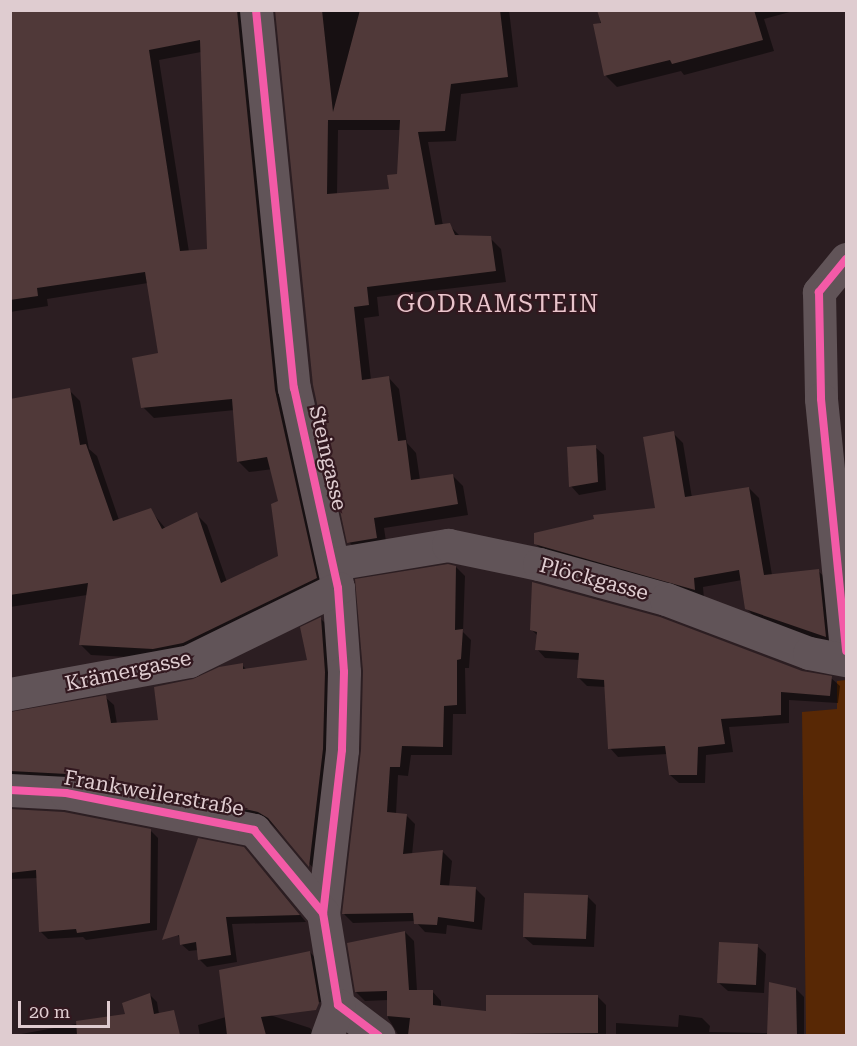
<!DOCTYPE html>
<meta charset="utf-8">
<style>
body{margin:0}
#map{position:relative;width:857px;height:1046px;overflow:hidden;background:#2c1e22;font-family:"Roboto Serif",serif}
div>[style]{position:absolute}
[style*='--x']{left:calc(var(--x)*1px);top:calc(var(--y)*1px);width:calc(var(--w)*1px);rotate:calc(var(--a)*1deg)}
.green>*{inset:0;background:#582805}
.shadow>*{inset:0;background:#0007}
.building>*{inset:0;background:#503939}
.minor>*{height:33px;margin:-16.5px;padding:0 16.5px;transform-origin:16.5px;border-radius:16.5px;background:#615458}
.cycleway>*{height:8px;margin:-4px;padding:0 4px;transform-origin:4px;border-radius:4px;background:#f35aa7}
span{translate:-50% -50%;white-space:nowrap;text-align:center;line-height:1.15;-webkit-text-stroke:4.5px #32181f;paint-order:stroke}
.street-label{font-size:21px;color:#dfccd0}
.quarter-label{font-size:24px;color:#e9c4cb;letter-spacing:1.5px}
.frame{position:absolute;inset:0;border:12px solid #dfccd0;pointer-events:none}
.scale{position:absolute;left:18px;top:1001px;width:92px;height:27px;box-sizing:border-box;border:3px solid #dfccd0;border-top:0;padding-left:8px;font-size:18px;line-height:21px;white-space:nowrap;color:#dfccd0;-webkit-text-stroke:4px #32181f;paint-order:stroke}
</style>
<div id="map">
<div class="green">
<div style="clip-path:polygon(846px 680px,846px 1035px,806px 1035px,802px 712px,837px 709px,837px 681px)"></div>
</div>
<div class="shadow">
<div style="clip-path:polygon(evenodd,10px 10px,253px 10px,327px 589px,165px 659px,91px 655px,80px 644px,87px 595px,10px 607px,10px 401px,69px 390px,80px 401px,89px 449px,97px 456px,119px 520px,150px 510px,166px 529px,196px 514px,207px 525px,227px 582px,279px 556px,280px 502px,273px 469px,249px 472px,238px 461px,235px 410px,154px 418px,143px 407px,160px 355px,148px 283px,47px 299px,48px 306px,10px 312px,10px 10px,201px 52px,208px 250px,189px 252px,159px 60px,201px 52px)"></div>
<div style="clip-path:polygon(evenodd,276px 10px,509px 10px,518px 87px,461px 94px,456px 141px,428px 142px,443px 226px,449px 225px,460px 236px,490px 238px,501px 249px,506px 282px,377px 297px,379px 316px,364px 318px,371px 380px,389px 378px,399px 389px,407px 443px,416px 453px,420px 480px,452px 475px,463px 486px,468px 515px,384px 528px,387px 548px,360px 553px,349px 542px,276px 10px,338px 130px,401px 130px,398px 176px,391px 191px,337px 194px,338px 130px)"></div>
<div style="clip-path:polygon(599px 10px,797px 10px,764px 19px,774px 51px,684px 75px,681px 71px,617px 87px,606px 76px)"></div>
<div style="clip-path:polygon(673px 433px,683px 443px,692px 498px,749px 488px,759px 498px,772px 575px,818px 571px,828px 580px,835px 646px,756px 618px,746px 608px,742px 580px,703px 587px,704px 599px,545px 553px,535px 543px,657px 509px)"></div>
<div style="clip-path:polygon(595px 447px,604px 455px,606px 490px,579px 495px,571px 486px)"></div>
<div style="clip-path:polygon(456px 567px,465px 576px,463px 632px,471px 640px,469px 668px,465px 668px,466px 714px,453px 714px,452px 755px,411px 755px,408px 776px,398px 775px,396px 814px,406px 815px,415px 824px,412px 855px,443px 852px,452px 861px,449px 887px,476px 889px,485px 898px,482px 930px,447px 925px,446px 934px,425px 932px,415px 921px,353px 923px,344px 914px,362px 751px)"></div>
<div style="clip-path:polygon(321px 619px,329px 627px,333px 682px,318px 873px,267px 819px,79px 782px,10px 782px,10px 714px,105px 697px,114px 705px,117px 724px,159px 722px,193px 681px,242px 665px,247px 670px,309px 661px)"></div>
<div style="clip-path:polygon(531px 629px,831px 678px,840px 686px,838px 703px,789px 700px,789px 723px,729px 727px,733px 752px,706px 755px,705px 783px,679px 783px,670px 775px,667px 754px,618px 757px,610px 748px,606px 687px,587px 686px,579px 678px,580px 660px,545px 658px,537px 649px,538px 636px)"></div>
<div style="clip-path:polygon(150px 830px,158px 838px,157px 930px,86px 940px,83px 937px,48px 939px,40px 931px,38px 878px,10px 879px,10px 846px)"></div>
<div style="clip-path:polygon(251px 856px,306px 922px,232px 924px,237px 962px,207px 967px,199px 959px,198px 950px,189px 951px,181px 944px,172px 916px)"></div>
<div style="clip-path:polygon(587px 896px,596px 905px,594px 947px,533px 945px,524px 937px)"></div>
<div style="clip-path:polygon(405px 932px,414px 941px,417px 991px,432px 991px,441px 1001px,441px 1007px,487px 1013px,597px 996px,606px 1005px,606px 1036px,399px 1036px,388px 1018px,389px 1000px,365px 1001px,356px 992px)"></div>
<div style="clip-path:polygon(757px 946px,766px 954px,764px 993px,728px 991px,719px 983px)"></div>
<div style="clip-path:polygon(310px 952px,318px 961px,325px 1002px,239px 1005px,310px 1028px,317px 1036px,200px 1036px,198px 1025px,226px 1017px,224px 1000px,230px 1002px,224px 996px,221px 971px)"></div>
<div style="clip-path:polygon(796px 989px,804px 997px,804px 1036px,616px 1036px,616px 1023px,678px 1027px,679px 1015px,702px 1018px,710px 1026px,709px 1032px,769px 1033px)"></div>
<div style="clip-path:polygon(149px 994px,157px 1002px,159px 1014px,173px 1020px,171px 1036px,10px 1036px,126px 1015px)"></div>
</div>
<div class="building">
<div style="clip-path:polygon(evenodd,10px 10px,237px 10px,275px 390px,317px 578px,183px 643px,153px 649px,79px 645px,88px 583px,10px 595px,10px 399px,70px 388px,80px 445px,86px 444px,113px 521px,151px 508px,162px 529px,197px 512px,221px 583px,278px 556px,271px 504px,278px 501px,267px 457px,237px 462px,232px 399px,141px 408px,132px 358px,158px 353px,145px 272px,37px 288px,38px 296px,10px 300px,10px 10px,200px 40px,207px 249px,180px 251px,149px 50px,200px 40px)"></div>
<div style="clip-path:polygon(evenodd,275px 10px,322px 10px,333px 112px,360px 10px,500px 10px,508px 77px,451px 84px,445px 131px,418px 132px,435px 225px,450px 223px,455px 235px,491px 236px,496px 271px,367px 287px,369px 305px,354px 307px,362px 380px,389px 376px,398px 441px,406px 440px,411px 480px,453px 474px,458px 504px,374px 518px,377px 538px,347px 543px,313px 385px,275px 10px,328px 120px,400px 120px,397px 174px,387px 175px,389px 189px,327px 194px,328px 120px)"></div>
<div style="clip-path:polygon(597px 10px,754px 10px,763px 40px,672px 64px,670px 60px,604px 76px,593px 24px,601px 23px)"></div>
<div style="clip-path:polygon(674px 431px,685px 497px,749px 487px,764px 575px,819px 569px,826px 637px,745px 609px,739px 570px,694px 578px,695px 590px,534px 544px,534px 533px,594px 519px,593px 515px,655px 508px,643px 437px)"></div>
<div style="clip-path:polygon(596px 445px,598px 482px,569px 487px,567px 447px)"></div>
<div style="clip-path:polygon(448px 564px,456px 566px,455px 630px,463px 629px,461px 659px,457px 660px,457px 705px,444px 706px,443px 747px,402px 746px,400px 767px,390px 767px,387px 812px,407px 814px,403px 854px,443px 850px,440px 885px,476px 887px,474px 922px,438px 917px,437px 925px,414px 924px,413px 913px,342px 914px,361px 750px,363px 671px,355px 579px)"></div>
<div style="clip-path:polygon(532px 582px,660px 617px,802px 671px,832px 676px,830px 696px,781px 692px,781px 715px,721px 719px,725px 744px,698px 747px,697px 775px,669px 775px,665px 746px,608px 749px,604px 680px,577px 678px,579px 653px,535px 650px,537px 632px,530px 630px)"></div>
<div style="clip-path:polygon(321px 617px,325px 672px,323px 749px,309px 867px,268px 818px,258px 812px,151px 788px,67px 774px,10px 771px,10px 712px,106px 695px,111px 723px,158px 720px,154px 687px,193px 679px,219px 667px,243px 663px,243px 669px,307px 660px,300px 627px)"></div>
<div style="clip-path:polygon(10px 809px,64px 812px,151px 829px,150px 923px,77px 933px,76px 929px,39px 932px,36px 870px,10px 873px)"></div>
<div style="clip-path:polygon(198px 838px,244px 847px,300px 915px,226px 917px,231px 955px,198px 960px,196px 942px,180px 945px,179px 935px,162px 940px)"></div>
<div style="clip-path:polygon(524px 893px,588px 895px,586px 939px,523px 937px)"></div>
<div style="clip-path:polygon(405px 931px,409px 990px,433px 990px,433px 1005px,486px 1011px,486px 995px,598px 995px,598px 1033px,408px 1035px,410px 1018px,387px 1016px,387px 991px,355px 992px,347px 943px)"></div>
<div style="clip-path:polygon(719px 942px,758px 944px,756px 985px,717px 983px)"></div>
<div style="clip-path:polygon(310px 951px,319px 1003px,316px 1010px,261px 1017px,266px 1035px,227px 1035px,219px 970px)"></div>
<div style="clip-path:polygon(769px 982px,796px 988px,797px 1035px,767px 1035px)"></div>
<div style="clip-path:polygon(150px 993px,154px 1014px,174px 1010px,180px 1035px,77px 1035px,76px 1021px,125px 1014px,122px 1003px)"></div>
</div>
<div class="minor">
<div style="--x:256;--y:10;--w:380;--a:84.3"></div>
<div style="--x:294;--y:388;--w:205;--a:77.6"></div>
<div style="--x:338;--y:588;--w:84;--a:85.9"></div>
<div style="--x:344;--y:672;--w:78;--a:91.5"></div>
<div style="--x:342;--y:750;--w:164;--a:96.6"></div>
<div style="--x:846;--y:259;--w:43;--a:129.3"></div>
<div style="--x:819;--y:292;--w:107;--a:88.9"></div>
<div style="--x:821;--y:399;--w:253;--a:84.3"></div>
<div style="--x:334;--y:564;--w:116;--a:-9.5"></div>
<div style="--x:448;--y:545;--w:93;--a:11.8"></div>
<div style="--x:539;--y:564;--w:132;--a:15.4"></div>
<div style="--x:666;--y:599;--w:153;--a:20.7"></div>
<div style="--x:809;--y:653;--w:38;--a:11"></div>
<div style="--x:10;--y:694;--w:182;--a:-10.4"></div>
<div style="--x:189;--y:661;--w:166;--a:-26.1"></div>
<div style="--x:10;--y:790;--w:56;--a:3.1"></div>
<div style="--x:66;--y:793;--w:192;--a:11.1"></div>
<div style="--x:254;--y:830;--w:108;--a:50.3"></div>
<div style="--x:323;--y:913;--w:93;--a:80.7"></div>
<div style="--x:338;--y:1005;--w:51;--a:37.1"></div>
<div style="--x:327;--y:1036;--w:33;--a:-70"></div>
</div>
<div class="cycleway">
<div style="--x:256;--y:10;--w:380;--a:84.3"></div>
<div style="--x:294;--y:388;--w:205;--a:77.6"></div>
<div style="--x:338;--y:588;--w:84;--a:85.9"></div>
<div style="--x:344;--y:672;--w:78;--a:91.5"></div>
<div style="--x:342;--y:750;--w:164;--a:96.6"></div>
<div style="--x:846;--y:259;--w:43;--a:129.3"></div>
<div style="--x:819;--y:292;--w:107;--a:88.9"></div>
<div style="--x:821;--y:399;--w:253;--a:84.3"></div>
<div style="--x:10;--y:790;--w:56;--a:3.1"></div>
<div style="--x:66;--y:793;--w:192;--a:11.1"></div>
<div style="--x:254;--y:830;--w:108;--a:50.3"></div>
<div style="--x:323;--y:913;--w:93;--a:80.7"></div>
<div style="--x:338;--y:1005;--w:51;--a:37.1"></div>
</div>
<div class="street-label">
<span style="left:328px;top:458px;rotate:77deg">Steingasse</span>
<span style="left:594px;top:579px;rotate:15deg">Plöckgasse</span>
<span style="left:128px;top:671px;rotate:-12deg">Krämergasse</span>
<span style="left:154px;top:793px;rotate:10deg">Frankweilerstraße</span>
</div>
<div class="quarter-label">
<span style="left:498px;top:305px">GODRAMSTEIN</span>
</div>
<div class="frame"></div>
<div class="scale">20 m</div>
</div>
